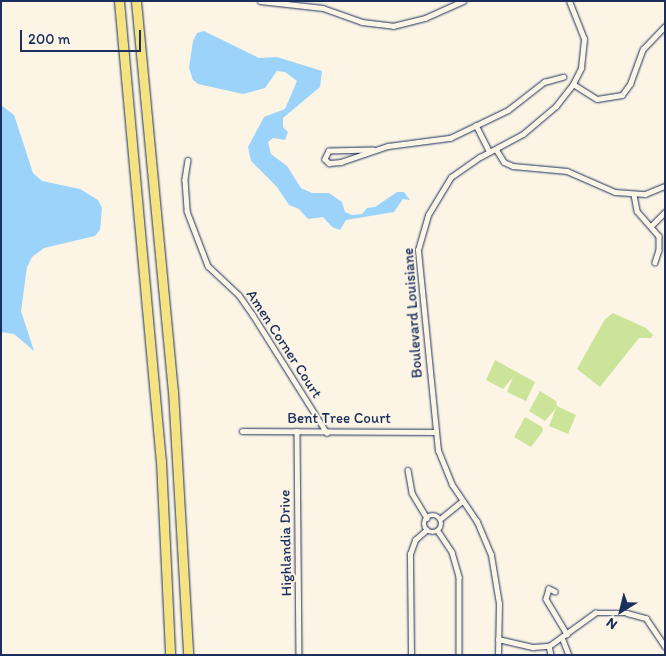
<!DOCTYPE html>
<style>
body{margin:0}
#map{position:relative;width:666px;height:656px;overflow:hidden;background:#fcf5e5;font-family:Itim,sans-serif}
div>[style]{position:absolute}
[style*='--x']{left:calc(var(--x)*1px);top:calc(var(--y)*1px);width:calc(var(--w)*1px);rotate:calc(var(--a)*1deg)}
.green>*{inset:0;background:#cbe49a}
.water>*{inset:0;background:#9bd3fb}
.roads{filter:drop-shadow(0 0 1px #1b2f5e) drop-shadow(0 0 1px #1b2f5e)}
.minor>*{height:4.5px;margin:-2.25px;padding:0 2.25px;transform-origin:2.25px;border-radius:2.25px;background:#fcf5e5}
.minor>.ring{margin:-2.25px;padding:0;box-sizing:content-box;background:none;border:4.5px solid #fcf5e5;border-radius:50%}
.motorway>*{height:9px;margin:-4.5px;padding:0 4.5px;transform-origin:4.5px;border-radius:4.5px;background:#f5e382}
span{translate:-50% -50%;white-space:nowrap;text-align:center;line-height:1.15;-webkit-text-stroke:4px #fcf5e5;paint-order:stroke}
.street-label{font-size:15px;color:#1b2f5e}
.frame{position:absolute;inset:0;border:2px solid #1b2f5e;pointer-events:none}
.north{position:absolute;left:596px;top:586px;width:50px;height:50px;-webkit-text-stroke:4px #fcf5e5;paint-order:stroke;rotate:216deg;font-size:14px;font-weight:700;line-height:20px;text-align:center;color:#1b2f5e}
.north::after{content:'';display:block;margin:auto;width:18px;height:22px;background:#1b2f5e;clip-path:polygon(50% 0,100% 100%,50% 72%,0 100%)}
.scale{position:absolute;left:20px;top:30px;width:121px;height:22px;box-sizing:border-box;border:2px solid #1b2f5e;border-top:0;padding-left:6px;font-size:15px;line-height:18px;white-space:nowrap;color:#1b2f5e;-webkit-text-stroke:4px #fcf5e5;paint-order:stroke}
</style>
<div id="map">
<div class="green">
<div style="clip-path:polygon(613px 313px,646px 328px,653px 335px,651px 338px,639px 338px,600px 387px,577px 369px,605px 319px)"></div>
<div style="clip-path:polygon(495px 360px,535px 382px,526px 401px,507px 392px,513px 377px,503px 389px,486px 380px)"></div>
<div style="clip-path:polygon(540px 391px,556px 401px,557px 406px,576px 415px,568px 434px,549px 426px,556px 408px,545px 421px,529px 411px)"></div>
<div style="clip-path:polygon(525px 417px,542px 427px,543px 431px,531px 447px,514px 437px)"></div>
</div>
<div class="water">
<div style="clip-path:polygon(204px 31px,259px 58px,277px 57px,322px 71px,320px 87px,283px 118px,283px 127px,288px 132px,285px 140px,273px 138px,268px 142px,271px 154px,287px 166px,301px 188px,312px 193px,329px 193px,342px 202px,345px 212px,352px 215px,362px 214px,367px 208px,375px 207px,397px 192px,404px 192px,410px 200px,403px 199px,394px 212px,346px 220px,340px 230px,332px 227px,323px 217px,308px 219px,299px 209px,289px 205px,277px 187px,251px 161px,248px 147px,264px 117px,285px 109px,297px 81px,285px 72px,277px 71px,265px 88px,243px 94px,198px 84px,193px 80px,189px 68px,193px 41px,197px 33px)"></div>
<div style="clip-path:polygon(1px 105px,14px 115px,33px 173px,42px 181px,80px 189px,98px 200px,102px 208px,100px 230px,95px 236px,44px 248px,32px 257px,27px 267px,21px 311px,34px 351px,14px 334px,1px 332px)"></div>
</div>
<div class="roads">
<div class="minor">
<div style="--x:260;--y:1;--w:63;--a:6.3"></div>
<div style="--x:323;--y:8;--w:41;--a:19.7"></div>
<div style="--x:362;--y:22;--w:31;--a:7"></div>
<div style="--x:393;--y:26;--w:33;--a:-14"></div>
<div style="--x:425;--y:18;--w:42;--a:-24.1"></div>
<div style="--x:573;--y:84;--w:28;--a:32"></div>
<div style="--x:597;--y:99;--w:25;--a:-9"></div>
<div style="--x:622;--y:95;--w:14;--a:-54"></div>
<div style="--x:630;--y:84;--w:37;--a:-70"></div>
<div style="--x:643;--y:49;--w:32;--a:-46"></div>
<div style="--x:476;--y:125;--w:30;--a:63"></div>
<div style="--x:496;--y:149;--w:15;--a:58"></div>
<div style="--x:504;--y:162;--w:10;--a:24"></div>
<div style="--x:513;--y:166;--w:54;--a:5.3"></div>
<div style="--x:567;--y:171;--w:52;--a:23.6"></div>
<div style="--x:615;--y:192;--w:30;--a:4"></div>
<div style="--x:645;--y:194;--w:22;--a:-22"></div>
<div style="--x:373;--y:150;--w:44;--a:178.7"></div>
<div style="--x:329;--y:151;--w:9;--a:117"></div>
<div style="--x:325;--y:159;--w:6;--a:45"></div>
<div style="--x:329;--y:163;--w:12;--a:-5"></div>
<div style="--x:341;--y:162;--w:50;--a:-18.8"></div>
<div style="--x:388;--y:146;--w:63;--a:-7.4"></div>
<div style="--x:450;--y:138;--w:64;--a:-25.8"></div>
<div style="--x:508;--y:110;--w:46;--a:-37.9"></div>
<div style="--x:544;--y:82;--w:20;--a:-15"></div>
<div style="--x:188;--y:160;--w:20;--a:99"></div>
<div style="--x:185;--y:180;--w:31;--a:86"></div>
<div style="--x:187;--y:211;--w:59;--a:69.1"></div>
<div style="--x:208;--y:266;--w:42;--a:43.1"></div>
<div style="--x:239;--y:295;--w:24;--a:55"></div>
<div style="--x:253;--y:315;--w:139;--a:57.9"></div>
<div style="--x:634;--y:195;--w:16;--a:79"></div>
<div style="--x:637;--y:211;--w:33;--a:49"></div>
<div style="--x:659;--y:236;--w:14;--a:90"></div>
<div style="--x:659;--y:250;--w:13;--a:108"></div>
<div style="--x:652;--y:225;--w:18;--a:-45"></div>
<div style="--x:242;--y:431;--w:194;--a:0.3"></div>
<div style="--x:297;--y:431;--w:224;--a:89.5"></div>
<div style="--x:408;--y:470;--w:23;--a:80"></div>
<div style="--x:412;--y:493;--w:29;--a:59"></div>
<div class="ring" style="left:424px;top:515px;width:13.5px;height:13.5px"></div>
<div style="--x:440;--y:519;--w:28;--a:-39"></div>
<div style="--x:438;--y:531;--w:25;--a:56"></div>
<div style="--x:452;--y:552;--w:26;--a:74"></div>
<div style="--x:459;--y:577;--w:78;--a:90"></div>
<div style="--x:555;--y:592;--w:7;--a:-153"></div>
<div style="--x:549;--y:589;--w:10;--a:107"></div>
<div style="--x:546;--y:599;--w:41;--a:59"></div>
<div style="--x:562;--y:637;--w:19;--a:69"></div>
<div style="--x:498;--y:639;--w:36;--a:13"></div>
<div style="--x:533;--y:647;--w:16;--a:-4"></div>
<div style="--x:549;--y:646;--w:57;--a:-35.7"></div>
<div style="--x:595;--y:613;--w:32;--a:0"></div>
<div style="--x:627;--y:613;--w:20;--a:15"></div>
<div style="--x:646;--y:618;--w:34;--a:56"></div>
<div style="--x:549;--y:646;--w:9;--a:77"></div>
<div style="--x:411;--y:655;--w:101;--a:-90.6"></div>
<div style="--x:410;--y:554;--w:15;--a:-70"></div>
<div style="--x:415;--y:540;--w:15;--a:-42"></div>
<div style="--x:498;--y:655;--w:51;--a:-88.9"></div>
<div style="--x:499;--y:604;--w:50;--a:-99.3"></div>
<div style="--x:491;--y:555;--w:36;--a:-113"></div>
<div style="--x:477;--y:522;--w:45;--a:-124"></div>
<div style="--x:452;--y:485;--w:37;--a:-112"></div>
<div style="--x:438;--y:451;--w:202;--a:-95.7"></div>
<div style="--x:418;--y:250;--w:36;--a:-74"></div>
<div style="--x:428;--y:215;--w:44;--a:-58.8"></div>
<div style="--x:451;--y:177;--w:35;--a:-35"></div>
<div style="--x:480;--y:157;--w:49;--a:-28.1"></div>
<div style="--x:523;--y:134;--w:43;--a:-40.3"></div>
<div style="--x:556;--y:106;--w:28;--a:-52"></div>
<div style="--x:573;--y:84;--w:18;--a:-63"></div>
<div style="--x:581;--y:68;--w:29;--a:-84"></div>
<div style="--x:584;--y:39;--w:41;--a:-111.5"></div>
</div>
<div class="motorway">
<div style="--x:119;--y:1;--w:462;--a:84.8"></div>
<div style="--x:161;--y:461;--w:194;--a:87.3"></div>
<div style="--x:136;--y:1;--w:392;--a:84.6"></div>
<div style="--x:173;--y:391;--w:264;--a:86.7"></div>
</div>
</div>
<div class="street-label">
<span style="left:413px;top:313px;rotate:-94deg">Boulevard Louisiane</span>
<span style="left:284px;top:344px;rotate:57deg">Amen Corner Court</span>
<span style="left:339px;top:419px">Bent Tree Court</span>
<span style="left:286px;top:543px;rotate:-91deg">Highlandia Drive</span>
</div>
<div class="frame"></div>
<div class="north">N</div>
<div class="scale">200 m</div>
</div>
